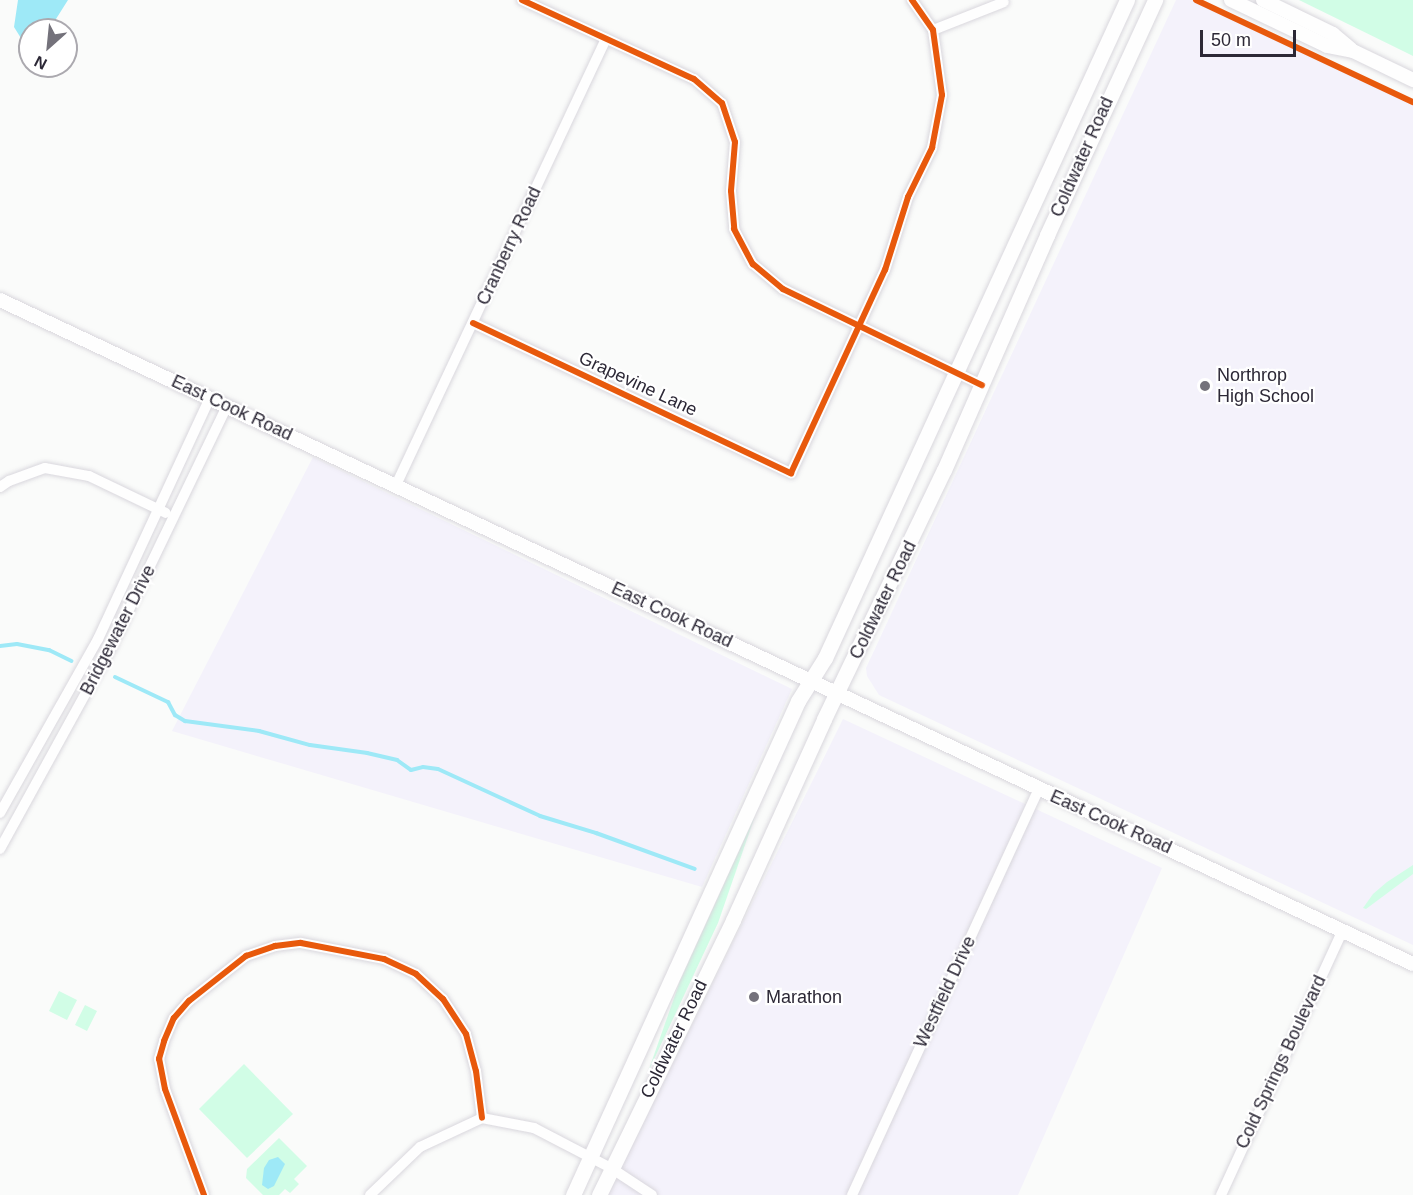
<!DOCTYPE html>
<style>
body{margin:0}
#map{position:relative;width:1413px;height:1195px;overflow:hidden;background:#fafbfa;font-family:Helvetica,sans-serif}
div>[style]{position:absolute}
[style*='--x']{left:calc(var(--x)*1px);top:calc(var(--y)*1px);width:calc(var(--w)*1px);rotate:calc(var(--a)*1deg)}
.built>*{inset:0;background:#f4f2fb}
.green>*{inset:0;background:#d1fde6}
.water>*{inset:0;background:#9ee9f7}
.stream>*{height:4px;margin:-2px;padding:0 2px;transform-origin:2px;border-radius:2px;background:#9ee9f7}
.roads{filter:drop-shadow(0 0 2px #d9d7dd) drop-shadow(0 0 2px #d9d7dd)}
.street>*{height:10px;margin:-5px;padding:0 5px;transform-origin:5px;border-radius:5px;background:#fefefe}
.secondary>*{height:14px;margin:-7px;padding:0 7px;transform-origin:7px;border-radius:7px;background:#fefefe}
.primary>*{height:15px;margin:-7.5px;padding:0 7.5px;transform-origin:7.5px;border-radius:7.5px;background:#fefefe}
.cycleway>*{height:6px;margin:-3px;padding:0 3px;transform-origin:3px;border-radius:3px;background:#e8590c}
.dots>*{width:16px;height:16px;translate:-50% -50%;box-sizing:border-box;border:3px solid #fff;border-radius:50%}
span{translate:-50% -50%;white-space:nowrap;text-align:center;line-height:1.15;-webkit-text-stroke:4.5px #fff;paint-order:stroke}
.street-label{font-size:18px;color:#2c2836}
.poi-label{font-size:18px;color:#2c2836}
.left{translate:0 -50%;text-align:left}
.north{position:absolute;left:18px;top:18px;width:60px;height:60px;box-sizing:border-box;background:#fff;border:2px solid #aba9af;border-radius:50%;rotate:207deg;font-size:16px;font-weight:700;line-height:24px;text-align:center;color:#2c2836}
.north::after{content:'';display:block;margin:auto;width:21px;height:27px;background:#74727b;clip-path:polygon(50% 0,100% 100%,50% 72%,0 100%)}
.scale{position:absolute;left:1200px;top:30px;width:96px;height:27px;box-sizing:border-box;border:3px solid #2c2836;border-top:0;padding-left:8px;font-size:18px;line-height:21px;white-space:nowrap;color:#2c2836;-webkit-text-stroke:4px #fff;paint-order:stroke}
</style>
<div id="map">
<div class="built">
<div style="clip-path:polygon(1176px 0,1192px 0,1413px 105px,1413px 945px,879px 695px,867px 676px,866px 668px)"></div>
<div style="clip-path:polygon(313px 457px,792px 689px,702px 887px,172px 731px)"></div>
<div style="clip-path:polygon(843px 719px,1162px 868px,1018px 1195px,608px 1195px)"></div>
</div>
<div class="green">
<div style="clip-path:polygon(1299px 0,1413px 0,1413px 56px,1405px 52px)"></div>
<div style="clip-path:polygon(755px 816px,718px 923px,648px 1072px,680px 981px)"></div>
<div style="clip-path:polygon(1413px 865px,1413px 874px,1366px 909px,1363px 908px,1373px 894px,1387px 882px)"></div>
<div style="clip-path:polygon(59px 991px,77px 1000px,67px 1020px,49px 1011px)"></div>
<div style="clip-path:polygon(85px 1005px,97px 1011px,87px 1031px,75px 1025px)"></div>
<div style="clip-path:polygon(244px 1064px,293px 1114px,247px 1158px,199px 1109px)"></div>
<div style="clip-path:polygon(279px 1138px,307px 1166px,294px 1179px,299px 1184px,290px 1193px,285px 1189px,279px 1195px,263px 1195px,246px 1178px,247px 1169px)"></div>
</div>
<div class="water">
<div style="clip-path:polygon(18px 0,68px 0,49px 30px,30px 30px,30px 47px,24px 43px,14px 27px)"></div>
<div style="clip-path:polygon(278px 1157px,285px 1164px,274px 1186px,268px 1189px,262px 1185px,264px 1168px,269px 1160px)"></div>
</div>
<div class="stream">
<div style="--x:0;--y:646;--w:17;--a:-7"></div>
<div style="--x:17;--y:644;--w:33;--a:11"></div>
<div style="--x:49;--y:650;--w:25;--a:26"></div>
<div style="--x:115;--y:677;--w:59;--a:25.3"></div>
<div style="--x:168;--y:702;--w:15;--a:62"></div>
<div style="--x:175;--y:715;--w:12;--a:31"></div>
<div style="--x:185;--y:721;--w:75;--a:7.7"></div>
<div style="--x:259;--y:731;--w:53;--a:15.4"></div>
<div style="--x:310;--y:745;--w:58;--a:8"></div>
<div style="--x:367;--y:753;--w:31;--a:13"></div>
<div style="--x:397;--y:760;--w:17;--a:36"></div>
<div style="--x:411;--y:770;--w:12;--a:-14"></div>
<div style="--x:423;--y:767;--w:15;--a:8"></div>
<div style="--x:438;--y:769;--w:112;--a:24.7"></div>
<div style="--x:540;--y:816;--w:59;--a:16.9"></div>
<div style="--x:596;--y:833;--w:105;--a:20"></div>
</div>
<div class="roads">
<div class="street">
<div style="--x:522;--y:0;--w:189;--a:24.7"></div>
<div style="--x:694;--y:79;--w:37;--a:41"></div>
<div style="--x:722;--y:103;--w:41;--a:71.6"></div>
<div style="--x:735;--y:142;--w:49;--a:94.7"></div>
<div style="--x:731;--y:191;--w:38;--a:85"></div>
<div style="--x:734;--y:229;--w:40;--a:62"></div>
<div style="--x:753;--y:264;--w:39;--a:40"></div>
<div style="--x:783;--y:289;--w:221;--a:25.8"></div>
<div style="--x:933;--y:30;--w:76;--a:-21.5"></div>
<div style="--x:473;--y:323;--w:352;--a:25.3"></div>
<div style="--x:791;--y:473;--w:224;--a:-65.2"></div>
<div style="--x:885;--y:270;--w:77;--a:-72.5"></div>
<div style="--x:908;--y:197;--w:55;--a:-63.9"></div>
<div style="--x:932;--y:148;--w:54;--a:-79.3"></div>
<div style="--x:942;--y:95;--w:66;--a:-97.9"></div>
<div style="--x:933;--y:30;--w:37;--a:-125"></div>
<div style="--x:396;--y:485;--w:493;--a:-64.8"></div>
<div style="--x:0;--y:487;--w:11;--a:-34"></div>
<div style="--x:9;--y:481;--w:38;--a:-20"></div>
<div style="--x:45;--y:468;--w:45;--a:10.3"></div>
<div style="--x:89;--y:476;--w:85;--a:25.7"></div>
<div style="--x:0;--y:813;--w:200;--a:-60.6"></div>
<div style="--x:98;--y:639;--w:266;--a:-65.1"></div>
<div style="--x:0;--y:849;--w:230;--a:-61.2"></div>
<div style="--x:111;--y:647;--w:267;--a:-64.3"></div>
<div style="--x:204;--y:1195;--w:113;--a:-110.2"></div>
<div style="--x:165;--y:1089;--w:31;--a:-101"></div>
<div style="--x:159;--y:1059;--w:19;--a:-74"></div>
<div style="--x:164;--y:1041;--w:25;--a:-67"></div>
<div style="--x:174;--y:1018;--w:23;--a:-49"></div>
<div style="--x:189;--y:1001;--w:73;--a:-38.3"></div>
<div style="--x:246;--y:956;--w:31;--a:-19"></div>
<div style="--x:275;--y:946;--w:26;--a:-7"></div>
<div style="--x:301;--y:943;--w:85;--a:10.9"></div>
<div style="--x:384;--y:959;--w:35;--a:25"></div>
<div style="--x:416;--y:974;--w:37;--a:43"></div>
<div style="--x:443;--y:999;--w:42;--a:56.7"></div>
<div style="--x:466;--y:1034;--w:38;--a:75"></div>
<div style="--x:476;--y:1071;--w:47;--a:82.7"></div>
<div style="--x:370;--y:1195;--w:69;--a:-43.8"></div>
<div style="--x:420;--y:1147;--w:68;--a:-25.1"></div>
<div style="--x:482;--y:1118;--w:53;--a:10.9"></div>
<div style="--x:534;--y:1128;--w:87;--a:27.5"></div>
<div style="--x:611;--y:1168;--w:49;--a:33.4"></div>
<div style="--x:852;--y:1195;--w:446;--a:-65.3"></div>
<div style="--x:1221;--y:1195;--w:292;--a:-65.3"></div>
</div>
<div class="secondary">
<div style="--x:1231;--y:0;--w:106;--a:25.6"></div>
<div style="--x:1327;--y:46;--w:26;--a:11"></div>
<div style="--x:1353;--y:51;--w:67;--a:25.8"></div>
<div style="--x:1263;--y:0;--w:78;--a:25.9"></div>
<div style="--x:1333;--y:34;--w:23;--a:40"></div>
<div style="--x:0;--y:300;--w:1561;--a:25.17"></div>
</div>
<div class="primary">
<div style="--x:573;--y:1195;--w:543;--a:-65.51"></div>
<div style="--x:798;--y:701;--w:51;--a:-57.9"></div>
<div style="--x:825;--y:658;--w:724;--a:-65.35"></div>
<div style="--x:599;--y:1195;--w:306;--a:-64"></div>
<div style="--x:733;--y:920;--w:221;--a:-65.6"></div>
<div style="--x:824;--y:719;--w:276;--a:-64.3"></div>
<div style="--x:944;--y:470;--w:257;--a:-66.3"></div>
<div style="--x:1047;--y:235;--w:259;--a:-65.3"></div>
</div>
</div>
<div class="cycleway">
<div style="--x:522;--y:0;--w:189;--a:24.7"></div>
<div style="--x:694;--y:79;--w:37;--a:41"></div>
<div style="--x:722;--y:103;--w:41;--a:71.6"></div>
<div style="--x:735;--y:142;--w:49;--a:94.7"></div>
<div style="--x:731;--y:191;--w:38;--a:85"></div>
<div style="--x:734;--y:229;--w:40;--a:62"></div>
<div style="--x:753;--y:264;--w:39;--a:40"></div>
<div style="--x:783;--y:289;--w:221;--a:25.8"></div>
<div style="--x:1196;--y:0;--w:240;--a:25.2"></div>
<div style="--x:473;--y:323;--w:352;--a:25.3"></div>
<div style="--x:791;--y:473;--w:224;--a:-65.2"></div>
<div style="--x:885;--y:270;--w:77;--a:-72.5"></div>
<div style="--x:908;--y:197;--w:55;--a:-63.9"></div>
<div style="--x:932;--y:148;--w:54;--a:-79.3"></div>
<div style="--x:942;--y:95;--w:66;--a:-97.9"></div>
<div style="--x:933;--y:30;--w:37;--a:-125"></div>
<div style="--x:204;--y:1195;--w:113;--a:-110.2"></div>
<div style="--x:165;--y:1089;--w:31;--a:-101"></div>
<div style="--x:159;--y:1059;--w:19;--a:-74"></div>
<div style="--x:164;--y:1041;--w:25;--a:-67"></div>
<div style="--x:174;--y:1018;--w:23;--a:-49"></div>
<div style="--x:189;--y:1001;--w:73;--a:-38.3"></div>
<div style="--x:246;--y:956;--w:31;--a:-19"></div>
<div style="--x:275;--y:946;--w:26;--a:-7"></div>
<div style="--x:301;--y:943;--w:85;--a:10.9"></div>
<div style="--x:384;--y:959;--w:35;--a:25"></div>
<div style="--x:416;--y:974;--w:37;--a:43"></div>
<div style="--x:443;--y:999;--w:42;--a:56.7"></div>
<div style="--x:466;--y:1034;--w:38;--a:75"></div>
<div style="--x:476;--y:1071;--w:47;--a:82.7"></div>
</div>
<div class="dots">
<div style="left:1205px;top:386px;background:#74727b"></div>
<div style="left:754px;top:997px;background:#74727b"></div>
</div>
<div class="street-label">
<span style="left:1082px;top:157px;rotate:-66deg">Coldwater Road</span>
<span style="left:509px;top:246px;rotate:-65deg">Cranberry Road</span>
<span style="left:638px;top:384px;rotate:25deg">Grapevine Lane</span>
<span style="left:232px;top:408px;rotate:25deg">East Cook Road</span>
<span style="left:883px;top:600px;rotate:-64deg">Coldwater Road</span>
<span style="left:672px;top:615px;rotate:25deg">East Cook Road</span>
<span style="left:118px;top:630px;rotate:-63deg">Bridgewater Drive</span>
<span style="left:1111px;top:822px;rotate:24deg">East Cook Road</span>
<span style="left:945px;top:992px;rotate:-65deg">Westfield Drive</span>
<span style="left:674px;top:1039px;rotate:-64deg">Coldwater Road</span>
<span style="left:1281px;top:1062px;rotate:-65deg">Cold Springs Boulevard</span>
</div>
<div class="poi-label">
<span class="left" style="left:1217px;top:386px">Northrop<br>High School</span>
<span class="left" style="left:766px;top:997px">Marathon</span>
</div>
<div class="north">N</div>
<div class="scale">50 m</div>
</div>
